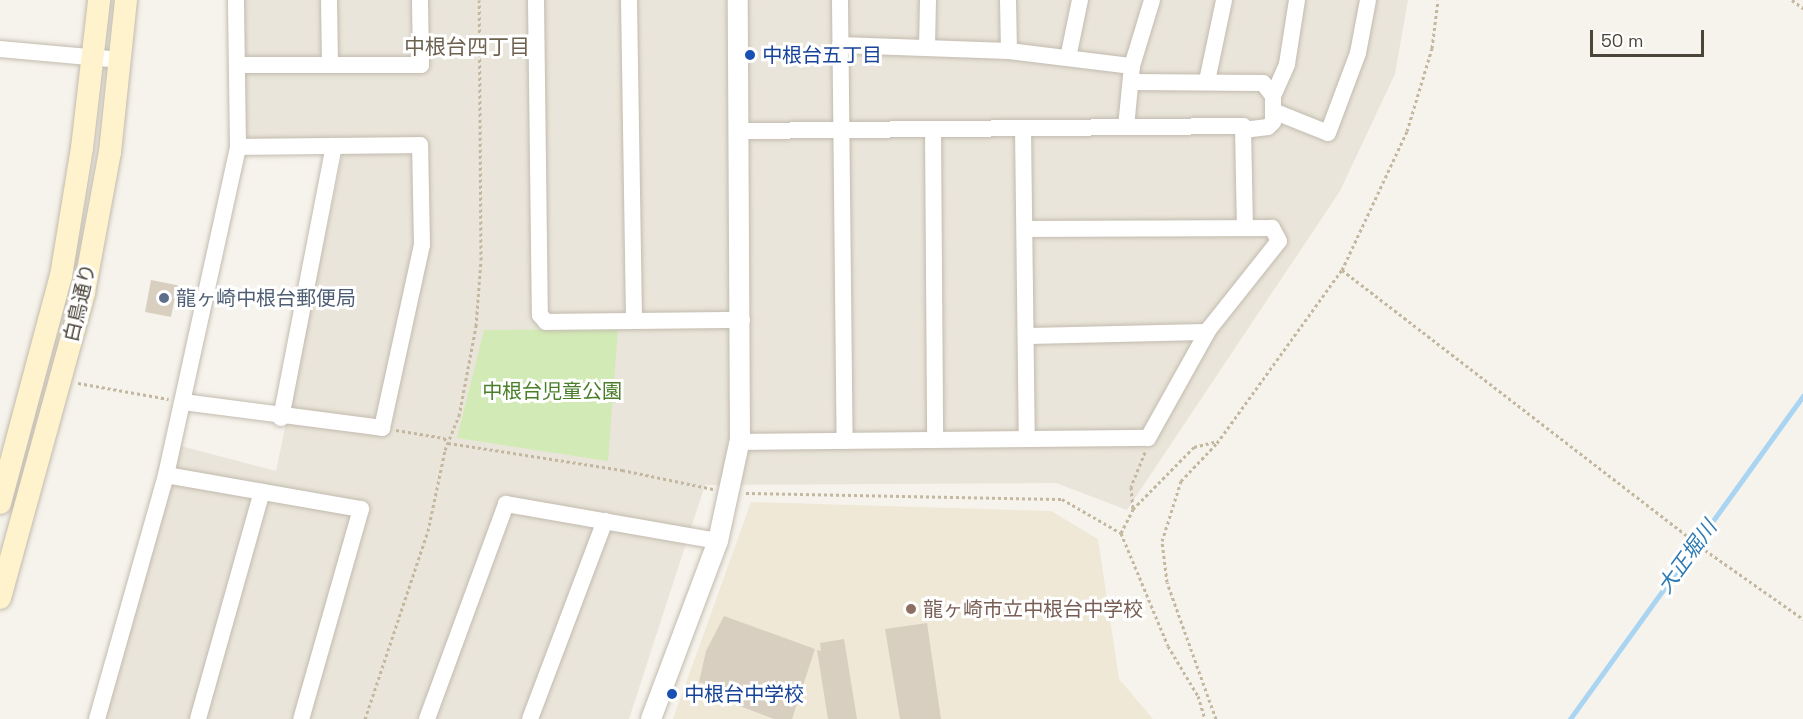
<!DOCTYPE html>
<meta charset="utf-8">
<style>
body{margin:0}
#map{position:relative;width:1803px;height:719px;overflow:hidden;background:#f6f3ec;font-family:"Space Grotesk","Noto Sans JP",sans-serif}
div>[style]{position:absolute}
[style*='--x']{left:calc(var(--x)*1px);top:calc(var(--y)*1px);width:calc(var(--w)*1px);rotate:calc(var(--a)*1deg)}
.residential>*{inset:0;background:#eae5da}
.education>*{inset:0;background:#efe8d6}
.green>*{inset:0;background:#d2eab5}
.stream>*{height:4.5px;margin:-2.25px;padding:0 2.25px;transform-origin:2.25px;border-radius:2.25px;background:#a9d4f2}
.building>*{inset:0;background:#d8cfc1}
.path>*{height:3px;margin-top:-1.5px;transform-origin:0;background:repeating-linear-gradient(90deg,#c4b79f 0 3px,transparent 0 6px)}
.roads{filter:drop-shadow(0 0 2px #c2bbae) drop-shadow(0 0 2px #c2bbae)}
.minor>*{height:16px;margin:-8px;padding:0 8px;transform-origin:8px;border-radius:8px;background:#fff}
.tertiary>*{height:20px;margin:-10px;padding:0 10px;transform-origin:10px;border-radius:10px;background:#fff}
.secondary>*{height:22px;margin:-11px;padding:0 11px;transform-origin:11px;border-radius:11px;background:#fff3cd}
.dots>*{width:16px;height:16px;translate:-50% -50%;box-sizing:border-box;border:3px solid #fff;border-radius:50%}
span{translate:-50% -50%;white-space:nowrap;text-align:center;line-height:1.15;-webkit-text-stroke:6px #fff;paint-order:stroke}
.transit-label{font-size:20px;color:#164399}
.left{translate:0 -50%;text-align:left}
.service-label{font-size:20px;color:#4e5e75}
.street-label{font-size:20px;color:#4b4439}
.park-label{font-size:20px;color:#4a7f2a}
.education-label{font-size:20px;color:#785e54}
.neighbourhood-label{font-size:21px;color:#6e6250}
.water-label{font-size:21px;color:#2e7ab2;font-style:italic}
.scale{position:absolute;left:1590px;top:30px;width:114px;height:27px;box-sizing:border-box;border:3px solid #4b4439;border-top:0;padding-left:8px;font-size:18px;line-height:21px;white-space:nowrap;color:#4b4439;-webkit-text-stroke:4px #fff;paint-order:stroke}
</style>
<div id="map">
<div class="residential">
<div style="clip-path:polygon(244px 0,1408px 0,1395px 74px,1340px 191px,1127px 510px,1056px 483px,705px 485px,629px 719px,104px 719px,177px 445px,276px 471px,345px 143px,246px 140px)"></div>
</div>
<div class="education">
<div style="clip-path:polygon(751px 502px,1051px 511px,1098px 539px,1119px 679px,1153px 719px,673px 719px)"></div>
</div>
<div class="green">
<div style="clip-path:polygon(618px 329px,608px 461px,457px 438px,484px 330px)"></div>
</div>
<div class="stream">
<div style="--x:1570;--y:719;--w:398;--a:-54.2"></div>
</div>
<div class="building">
<div style="clip-path:polygon(151px 280px,186px 287px,184px 299px,175px 297px,171px 317px,145px 312px)"></div>
<div style="clip-path:polygon(724px 616px,815px 649px,792px 719px,774px 719px,729px 702px,732px 693px,699px 682px,706px 651px)"></div>
<div style="clip-path:polygon(927px 623px,941px 719px,900px 719px,885px 629px)"></div>
<div style="clip-path:polygon(844px 639px,857px 719px,828px 719px,817px 650px,821px 651px,820px 643px)"></div>
</div>
<div class="path">
<div style="--x:1792;--y:0;--w:14;--a:36"></div>
<div style="--x:1342;--y:270;--w:458;--a:37.6"></div>
<div style="--x:1705;--y:550;--w:120;--a:35.1"></div>
<div style="--x:78;--y:383;--w:92;--a:10"></div>
<div style="--x:396;--y:430;--w:49;--a:9.5"></div>
<div style="--x:444;--y:438;--w:6;--a:51"></div>
<div style="--x:448;--y:443;--w:176;--a:8.8"></div>
<div style="--x:622;--y:470;--w:93;--a:11.8"></div>
<div style="--x:1145;--y:452;--w:38;--a:112"></div>
<div style="--x:1131;--y:487;--w:22;--a:85"></div>
<div style="--x:1133;--y:509;--w:87;--a:-45.5"></div>
<div style="--x:1194;--y:447;--w:25;--a:-14"></div>
<div style="--x:746;--y:493;--w:316;--a:1.1"></div>
<div style="--x:1062;--y:499;--w:68;--a:30"></div>
<div style="--x:1121;--y:533;--w:122;--a:67.4"></div>
<div style="--x:1168;--y:646;--w:58;--a:59"></div>
<div style="--x:1198;--y:696;--w:24;--a:73"></div>
<div style="--x:1121;--y:533;--w:27;--a:-63"></div>
<div style="--x:365;--y:719;--w:198;--a:-71.5"></div>
<div style="--x:428;--y:531;--w:83;--a:-78.1"></div>
<div style="--x:445;--y:450;--w:37;--a:-68"></div>
<div style="--x:459;--y:416;--w:92;--a:-79.3"></div>
<div style="--x:476;--y:326;--w:66;--a:-85.7"></div>
<div style="--x:481;--y:260;--w:260;--a:-90.4"></div>
<div style="--x:1216;--y:719;--w:145;--a:-109.7"></div>
<div style="--x:1167;--y:582;--w:41;--a:-97"></div>
<div style="--x:1162;--y:541;--w:63;--a:-72.4"></div>
<div style="--x:1181;--y:481;--w:52;--a:-46.5"></div>
<div style="--x:1217;--y:443;--w:213;--a:-54.2"></div>
<div style="--x:1342;--y:270;--w:153;--a:-64.9"></div>
<div style="--x:1407;--y:131;--w:87;--a:-73.2"></div>
<div style="--x:1432;--y:48;--w:48;--a:-82.9"></div>
</div>
<div class="roads">
<div class="minor">
<div style="--x:329;--y:0;--w:65;--a:89.1"></div>
<div style="--x:536;--y:0;--w:315;--a:89.3"></div>
<div style="--x:540;--y:315;--w:9;--a:49"></div>
<div style="--x:546;--y:322;--w:196;--a:-0.6"></div>
<div style="--x:629;--y:0;--w:321;--a:89.1"></div>
<div style="--x:840;--y:0;--w:441;--a:89.4"></div>
<div style="--x:1008;--y:0;--w:51;--a:88.9"></div>
<div style="--x:840;--y:45;--w:169;--a:2"></div>
<div style="--x:1009;--y:51;--w:124;--a:7"></div>
<div style="--x:927;--y:48;--w:48;--a:-88.8"></div>
<div style="--x:0;--y:49;--w:122;--a:5.2"></div>
<div style="--x:1068;--y:58;--w:59;--a:-78.3"></div>
<div style="--x:237;--y:65;--w:184;--a:0"></div>
<div style="--x:421;--y:65;--w:65;--a:-90.9"></div>
<div style="--x:1207;--y:81;--w:83;--a:-78.1"></div>
<div style="--x:1131;--y:82;--w:132;--a:0.4"></div>
<div style="--x:1263;--y:83;--w:16;--a:52"></div>
<div style="--x:1273;--y:96;--w:26;--a:90"></div>
<div style="--x:1273;--y:122;--w:7;--a:135"></div>
<div style="--x:1268;--y:127;--w:25;--a:173"></div>
<div style="--x:1273;--y:96;--w:35;--a:-66"></div>
<div style="--x:1287;--y:64;--w:65;--a:-81.1"></div>
<div style="--x:1273;--y:111;--w:59;--a:21.8"></div>
<div style="--x:1328;--y:133;--w:85;--a:-69.4"></div>
<div style="--x:1358;--y:53;--w:54;--a:-79.3"></div>
<div style="--x:1126;--y:127;--w:61;--a:-84.4"></div>
<div style="--x:1132;--y:66;--w:69;--a:-73.1"></div>
<div style="--x:1023;--y:128;--w:311;--a:89.3"></div>
<div style="--x:933;--y:129;--w:311;--a:89.6"></div>
<div style="--x:740;--y:131;--w:503;--a:-0.57"></div>
<div style="--x:1243;--y:126;--w:102;--a:88.9"></div>
<div style="--x:1026;--y:336;--w:181;--a:-1.3"></div>
<div style="--x:183;--y:402;--w:201;--a:7.4"></div>
<div style="--x:382;--y:428;--w:187;--a:-77.7"></div>
<div style="--x:422;--y:245;--w:100;--a:-91.1"></div>
<div style="--x:420;--y:145;--w:182;--a:179.4"></div>
<div style="--x:281;--y:418;--w:277;--a:-79"></div>
<div style="--x:740;--y:442;--w:408;--a:-0.6"></div>
<div style="--x:1148;--y:438;--w:125;--a:-60.8"></div>
<div style="--x:1209;--y:329;--w:112;--a:-51.5"></div>
<div style="--x:1279;--y:241;--w:15;--a:-118"></div>
<div style="--x:1272;--y:228;--w:247;--a:179.8"></div>
<div style="--x:166;--y:475;--w:198;--a:9.9"></div>
<div style="--x:361;--y:509;--w:218;--a:105.9"></div>
<div style="--x:97;--y:719;--w:254;--a:-74.2"></div>
<div style="--x:166;--y:475;--w:336;--a:-77.6"></div>
<div style="--x:238;--y:147;--w:147;--a:-90.8"></div>
<div style="--x:198;--y:719;--w:236;--a:-74.3"></div>
<div style="--x:427;--y:719;--w:229;--a:-69.8"></div>
<div style="--x:506;--y:504;--w:215;--a:9.9"></div>
<div style="--x:530;--y:719;--w:212;--a:-69.3"></div>
</div>
<div class="tertiary">
<div style="--x:651;--y:719;--w:190;--a:-69.4"></div>
<div style="--x:718;--y:541;--w:104;--a:-77.8"></div>
<div style="--x:740;--y:439;--w:439;--a:-90.3"></div>
</div>
<div class="secondary">
<div style="--x:0;--y:503;--w:235;--a:-75"></div>
<div style="--x:61;--y:276;--w:130;--a:-80.7"></div>
<div style="--x:82;--y:148;--w:149;--a:-83.4"></div>
<div style="--x:0;--y:598;--w:317;--a:-74.6"></div>
<div style="--x:84;--y:292;--w:142;--a:-79.5"></div>
<div style="--x:110;--y:152;--w:153;--a:-84"></div>
</div>
</div>
<div class="dots">
<div style="left:750px;top:55px;background:#1a4fb4"></div>
<div style="left:164px;top:298px;background:#5c6f8a"></div>
<div style="left:911px;top:609px;background:#8d6e63"></div>
<div style="left:672px;top:694px;background:#1a4fb4"></div>
</div>
<div class="transit-label">
<span class="left" style="left:762px;top:55px">中根台五丁目</span>
<span class="left" style="left:684px;top:694px">中根台中学校</span>
</div>
<div class="service-label">
<span class="left" style="left:176px;top:298px">龍ヶ崎中根台郵便局</span>
</div>
<div class="street-label">
<span style="left:80px;top:303px;rotate:-77deg">白鳥通り</span>
</div>
<div class="park-label">
<span style="left:552px;top:391px">中根台児童公園</span>
</div>
<div class="education-label">
<span class="left" style="left:923px;top:609px">龍ヶ崎市立中根台中学校</span>
</div>
<div class="neighbourhood-label">
<span style="left:467px;top:47px">中根台四丁目</span>
</div>
<div class="water-label">
<span style="left:1687px;top:557px;rotate:-54deg">大正堀川</span>
</div>
<div class="scale">50 m</div>
</div>
